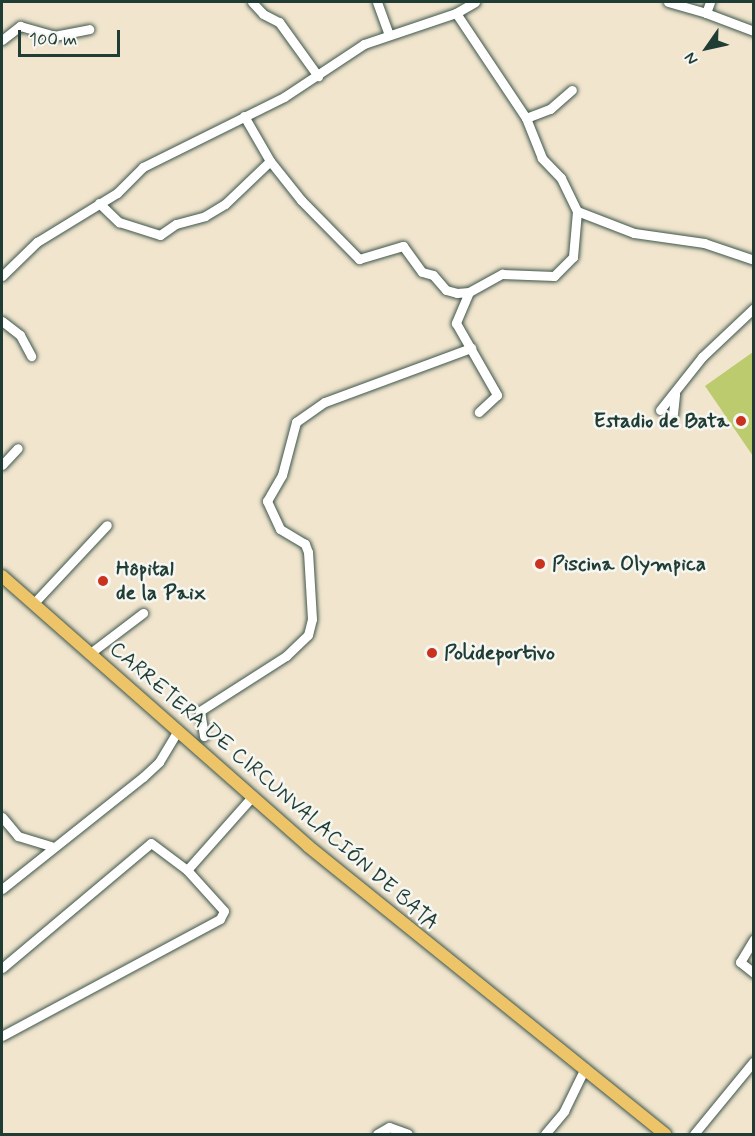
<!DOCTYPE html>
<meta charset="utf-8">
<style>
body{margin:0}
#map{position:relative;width:755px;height:1136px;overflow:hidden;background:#f1e5ce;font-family:Mynerve,sans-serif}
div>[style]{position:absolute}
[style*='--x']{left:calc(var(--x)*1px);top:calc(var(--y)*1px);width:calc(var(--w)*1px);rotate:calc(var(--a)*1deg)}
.green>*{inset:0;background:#bbcb6e}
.roads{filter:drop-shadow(0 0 2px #3e564b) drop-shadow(0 0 2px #3e564b)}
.minor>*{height:9px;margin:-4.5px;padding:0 4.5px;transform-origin:4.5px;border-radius:4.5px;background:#fff}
.major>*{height:12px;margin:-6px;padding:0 6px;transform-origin:6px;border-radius:6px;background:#eec469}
.dots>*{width:16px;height:16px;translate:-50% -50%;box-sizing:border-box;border:3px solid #f6f6f2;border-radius:50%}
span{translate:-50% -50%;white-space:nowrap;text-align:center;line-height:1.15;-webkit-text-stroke:5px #f6f6f2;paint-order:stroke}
.poi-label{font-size:21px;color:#1f3d34;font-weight:700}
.right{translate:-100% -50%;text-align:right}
.left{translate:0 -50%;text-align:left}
.street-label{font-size:21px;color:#1f3d34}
.frame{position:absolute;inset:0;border:3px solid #1f3d34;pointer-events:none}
.north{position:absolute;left:677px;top:18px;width:60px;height:60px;-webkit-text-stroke:4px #f6f6f2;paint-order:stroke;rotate:236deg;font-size:16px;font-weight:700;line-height:24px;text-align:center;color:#1f3d34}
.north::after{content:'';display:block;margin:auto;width:21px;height:27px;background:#1f3d34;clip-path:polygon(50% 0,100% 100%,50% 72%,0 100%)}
.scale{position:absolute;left:18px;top:30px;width:102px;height:27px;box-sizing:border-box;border:3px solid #1f3d34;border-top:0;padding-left:8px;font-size:18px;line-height:21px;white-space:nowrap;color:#1f3d34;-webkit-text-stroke:4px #f6f6f2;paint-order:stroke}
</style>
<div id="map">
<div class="green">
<div style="clip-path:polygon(753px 352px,753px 456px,705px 386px)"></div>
</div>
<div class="roads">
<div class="minor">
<div style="--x:252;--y:2;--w:16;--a:47"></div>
<div style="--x:263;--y:14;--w:18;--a:27"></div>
<div style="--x:279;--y:22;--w:67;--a:54.2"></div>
<div style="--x:377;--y:2;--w:35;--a:70"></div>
<div style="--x:668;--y:2;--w:40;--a:16"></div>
<div style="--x:706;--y:13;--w:12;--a:-70"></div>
<div style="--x:706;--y:13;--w:51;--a:20.6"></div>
<div style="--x:2;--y:40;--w:23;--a:-38"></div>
<div style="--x:20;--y:26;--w:35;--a:16"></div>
<div style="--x:54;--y:36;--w:36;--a:-11"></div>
<div style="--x:244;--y:116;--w:52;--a:60"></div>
<div style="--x:270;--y:161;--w:50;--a:51.5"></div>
<div style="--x:301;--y:200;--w:83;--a:45.5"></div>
<div style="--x:359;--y:259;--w:46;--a:-16.5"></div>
<div style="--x:403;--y:246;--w:32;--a:54"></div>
<div style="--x:422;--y:272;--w:11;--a:15"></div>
<div style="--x:433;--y:275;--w:20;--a:49"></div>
<div style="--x:446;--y:290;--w:11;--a:15"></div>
<div style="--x:457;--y:293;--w:12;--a:-5"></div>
<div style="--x:469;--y:292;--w:38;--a:-29"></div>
<div style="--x:502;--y:274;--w:52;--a:2.2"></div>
<div style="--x:554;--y:276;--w:27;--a:-45"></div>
<div style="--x:573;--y:257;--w:46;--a:-85"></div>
<div style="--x:577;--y:211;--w:37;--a:-116"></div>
<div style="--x:561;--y:178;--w:28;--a:-134"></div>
<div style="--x:542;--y:158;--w:43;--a:-111.8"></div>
<div style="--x:526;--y:118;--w:126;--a:-123.7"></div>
<div style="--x:526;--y:118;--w:26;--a:-21"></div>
<div style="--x:550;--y:109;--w:29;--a:-41"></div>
<div style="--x:99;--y:203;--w:28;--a:44"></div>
<div style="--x:119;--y:222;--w:43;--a:17.6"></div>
<div style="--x:160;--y:235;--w:19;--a:-35"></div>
<div style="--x:176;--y:224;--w:30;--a:-15"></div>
<div style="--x:205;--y:216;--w:23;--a:-31"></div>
<div style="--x:225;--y:204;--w:62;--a:-43.7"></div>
<div style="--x:577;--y:211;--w:61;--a:21.1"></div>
<div style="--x:634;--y:233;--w:71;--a:8.1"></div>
<div style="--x:704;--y:243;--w:53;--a:18.8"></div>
<div style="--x:2;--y:276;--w:49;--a:-44.2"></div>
<div style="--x:37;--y:242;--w:94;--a:-31.5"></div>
<div style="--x:117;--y:193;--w:37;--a:-45"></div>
<div style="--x:143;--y:167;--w:157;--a:-26.4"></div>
<div style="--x:284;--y:97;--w:96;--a:-33.5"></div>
<div style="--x:364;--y:44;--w:97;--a:-18.6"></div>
<div style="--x:456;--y:13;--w:22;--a:-30"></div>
<div style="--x:469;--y:292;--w:34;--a:113"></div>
<div style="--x:456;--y:323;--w:83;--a:60.3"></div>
<div style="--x:497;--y:395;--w:25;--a:137"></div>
<div style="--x:2;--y:321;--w:23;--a:38"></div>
<div style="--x:20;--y:335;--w:24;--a:62"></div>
<div style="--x:660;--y:410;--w:68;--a:-51.6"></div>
<div style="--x:702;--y:357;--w:71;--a:-43.3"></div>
<div style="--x:673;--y:414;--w:20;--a:-84"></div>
<div style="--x:2;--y:465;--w:23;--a:-47"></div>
<div style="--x:33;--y:604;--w:108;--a:-46.9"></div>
<div style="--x:89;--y:654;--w:68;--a:-37.2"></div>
<div style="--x:204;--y:736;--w:25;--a:-99"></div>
<div style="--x:200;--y:711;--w:102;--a:-32.6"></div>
<div style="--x:286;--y:656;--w:30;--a:-44"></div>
<div style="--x:308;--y:635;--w:16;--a:-76"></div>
<div style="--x:312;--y:619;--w:67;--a:-93.4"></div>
<div style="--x:308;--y:552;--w:9;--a:-111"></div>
<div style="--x:305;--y:544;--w:29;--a:-149"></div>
<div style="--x:280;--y:529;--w:31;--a:-115"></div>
<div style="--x:267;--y:501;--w:30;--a:-60"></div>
<div style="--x:282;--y:475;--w:55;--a:-75.2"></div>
<div style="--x:296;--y:422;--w:35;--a:-35"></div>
<div style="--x:325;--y:402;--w:156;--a:-20.3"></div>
<div style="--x:2;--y:817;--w:25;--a:50"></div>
<div style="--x:18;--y:836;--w:34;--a:17"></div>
<div style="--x:187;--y:870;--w:96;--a:-48.4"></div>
<div style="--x:2;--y:889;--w:180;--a:-38.5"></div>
<div style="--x:143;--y:777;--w:22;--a:-43"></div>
<div style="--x:159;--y:762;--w:37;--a:-59"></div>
<div style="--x:754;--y:939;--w:27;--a:121"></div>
<div style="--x:740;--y:962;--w:18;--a:38"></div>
<div style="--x:2;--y:968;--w:194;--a:-40"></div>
<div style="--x:151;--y:843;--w:45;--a:36.9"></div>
<div style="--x:187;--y:870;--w:55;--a:47.9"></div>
<div style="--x:224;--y:911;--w:9;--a:117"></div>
<div style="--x:220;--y:919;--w:247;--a:151.8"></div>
<div style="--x:377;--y:1134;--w:14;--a:-30"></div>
<div style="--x:389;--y:1127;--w:20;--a:20"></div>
<div style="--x:545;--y:1134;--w:30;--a:-50"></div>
<div style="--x:564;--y:1111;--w:48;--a:-64"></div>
<div style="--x:694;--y:1134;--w:94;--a:-50.6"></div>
</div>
<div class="major">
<div style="--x:2;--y:576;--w:408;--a:41.4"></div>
<div style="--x:308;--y:846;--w:459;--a:38.9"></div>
</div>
</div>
<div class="dots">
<div style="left:741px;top:421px;background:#c8321e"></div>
<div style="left:540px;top:564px;background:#c8321e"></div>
<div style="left:103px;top:581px;background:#c8321e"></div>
<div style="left:432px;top:653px;background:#c8321e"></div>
</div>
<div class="poi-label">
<span class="right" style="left:729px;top:421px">Estadio de Bata</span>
<span class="left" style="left:552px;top:564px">Piscina Olympica</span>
<span class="left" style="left:116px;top:581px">Hôpital<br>de la Paix</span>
<span class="left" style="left:444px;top:653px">Polideportivo</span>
</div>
<div class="street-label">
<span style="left:274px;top:786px;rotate:41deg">CARRETERA DE CIRCUNVALACIÓN DE BATA</span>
</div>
<div class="frame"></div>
<div class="north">N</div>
<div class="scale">100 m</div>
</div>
